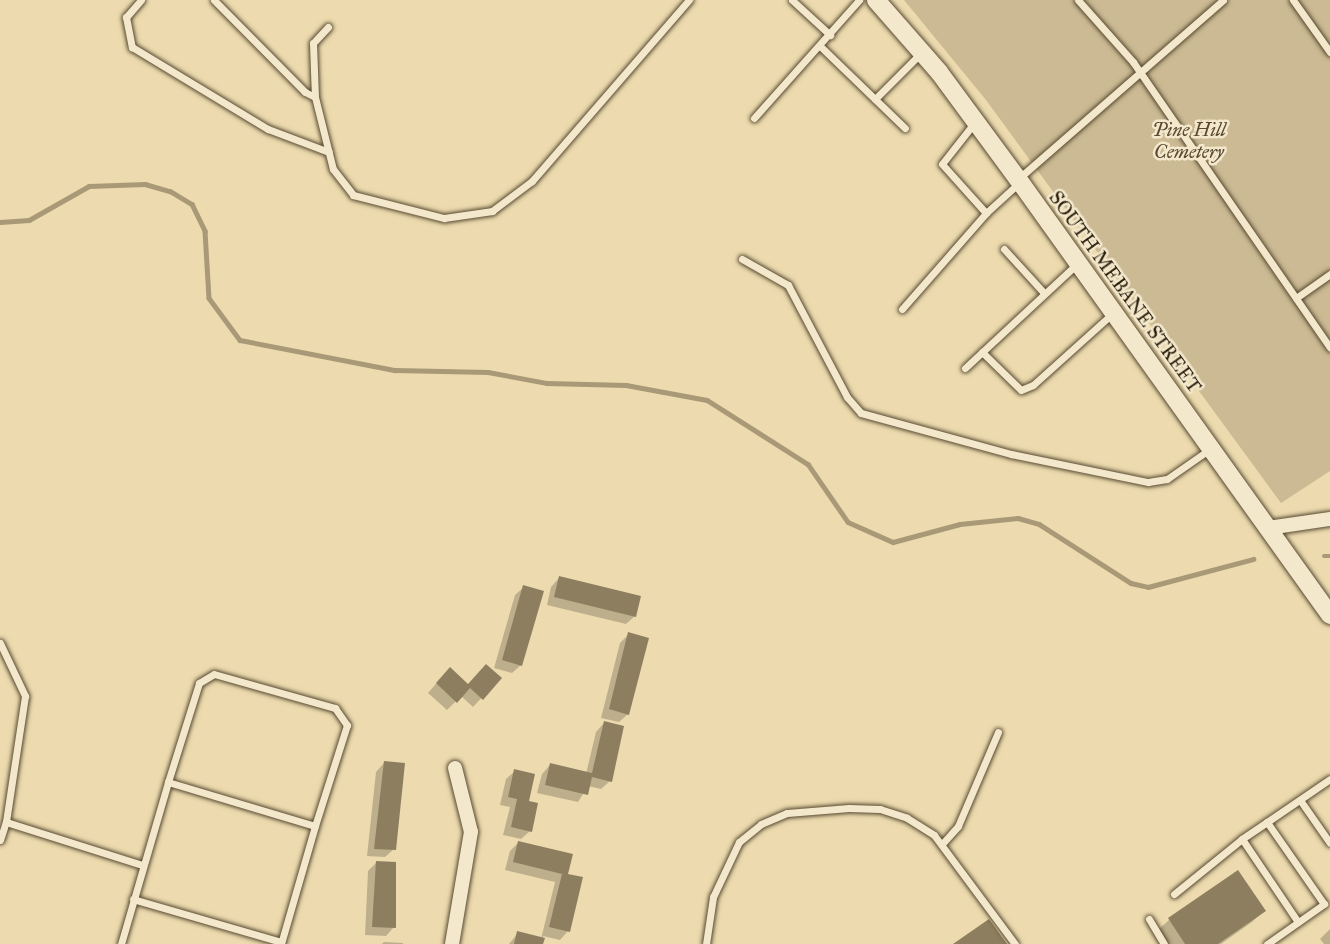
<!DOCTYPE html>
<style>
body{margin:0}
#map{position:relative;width:1330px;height:944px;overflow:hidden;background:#eddbaf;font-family:"IM FELL Great Primer",serif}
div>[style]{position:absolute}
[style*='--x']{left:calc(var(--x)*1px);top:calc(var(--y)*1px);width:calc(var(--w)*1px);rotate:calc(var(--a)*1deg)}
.green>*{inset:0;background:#cbba93}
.shadow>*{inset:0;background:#0003}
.stream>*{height:4.5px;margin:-2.25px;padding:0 2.25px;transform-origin:2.25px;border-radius:2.25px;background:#a99977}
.building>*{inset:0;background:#8d7e5f}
.roads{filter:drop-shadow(0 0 2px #584a32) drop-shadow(0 0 2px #584a32)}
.service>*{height:7px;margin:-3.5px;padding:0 3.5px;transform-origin:3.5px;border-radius:3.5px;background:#f3e8cb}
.minor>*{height:14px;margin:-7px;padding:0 7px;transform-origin:7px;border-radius:7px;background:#f3e8cb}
.tertiary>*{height:18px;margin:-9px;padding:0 9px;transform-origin:9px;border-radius:9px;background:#f3e8cb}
span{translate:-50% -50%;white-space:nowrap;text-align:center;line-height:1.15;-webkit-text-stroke:5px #f3e8cb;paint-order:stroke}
.park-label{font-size:19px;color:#584a32;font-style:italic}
.street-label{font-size:19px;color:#261a09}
</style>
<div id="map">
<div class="green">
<div style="clip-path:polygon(904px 0,1330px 0,1330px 471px,1281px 503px,986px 100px)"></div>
</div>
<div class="shadow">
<div style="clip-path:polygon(559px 578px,635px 616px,626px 624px,547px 605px,551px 587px)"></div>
<div style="clip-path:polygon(524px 587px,521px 665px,512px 673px,494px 668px,515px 595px)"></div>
<div style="clip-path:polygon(629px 634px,628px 714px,619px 722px,601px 718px,620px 643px)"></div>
<div style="clip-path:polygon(441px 678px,468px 686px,500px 678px,473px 707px,461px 696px,447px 710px,428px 693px)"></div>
<div style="clip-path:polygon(604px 723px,610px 781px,601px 789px,588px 786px,578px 802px,537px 793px,542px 774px,550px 765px,586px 774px,596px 732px)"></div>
<div style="clip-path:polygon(384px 763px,394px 849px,385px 857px,367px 856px,376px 772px)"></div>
<div style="clip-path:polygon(515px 771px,527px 802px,530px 831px,521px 839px,503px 835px,510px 807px,500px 805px,506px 779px)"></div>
<div style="clip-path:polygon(518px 843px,566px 875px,568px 931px,560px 940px,543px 936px,542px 944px,509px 944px,518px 933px,541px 939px,555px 882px,505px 870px,510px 851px)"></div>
<div style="clip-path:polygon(376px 863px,394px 927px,386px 936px,365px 935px,368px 871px)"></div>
<div style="clip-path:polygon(1237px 872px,1264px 911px,1252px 922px,1221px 944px,1164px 944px,1157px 931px,1169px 920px)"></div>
<div style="clip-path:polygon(1330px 929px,1330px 944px,1324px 944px,1320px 939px)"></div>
<div style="clip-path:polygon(384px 942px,403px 943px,403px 944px,382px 944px)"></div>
</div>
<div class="stream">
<div style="--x:0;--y:222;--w:29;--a:-4"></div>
<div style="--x:29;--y:220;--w:69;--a:-29.5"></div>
<div style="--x:89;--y:186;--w:56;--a:-2"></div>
<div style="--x:145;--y:184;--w:26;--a:16"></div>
<div style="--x:170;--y:191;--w:26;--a:31"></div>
<div style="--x:192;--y:204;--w:30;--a:64"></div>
<div style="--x:205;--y:231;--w:67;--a:86.6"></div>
<div style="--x:209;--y:298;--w:52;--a:53.6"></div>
<div style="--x:240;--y:340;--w:158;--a:11"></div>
<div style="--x:395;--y:370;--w:93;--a:1.2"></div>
<div style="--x:488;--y:372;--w:60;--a:10.6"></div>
<div style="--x:547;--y:383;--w:79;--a:1.5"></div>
<div style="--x:626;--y:385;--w:82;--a:10.5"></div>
<div style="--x:707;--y:400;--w:120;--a:32.4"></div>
<div style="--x:808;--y:464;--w:70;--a:55.4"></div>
<div style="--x:848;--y:522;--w:49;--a:24"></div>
<div style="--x:893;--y:542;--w:69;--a:-15"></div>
<div style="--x:960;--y:524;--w:58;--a:-5.9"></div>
<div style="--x:1018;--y:518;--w:22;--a:16"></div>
<div style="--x:1039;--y:524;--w:109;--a:32.7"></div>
<div style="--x:1131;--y:583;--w:17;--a:13"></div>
<div style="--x:1148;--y:587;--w:109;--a:-14.9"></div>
<div style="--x:1324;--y:556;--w:6;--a:0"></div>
</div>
<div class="building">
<div style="clip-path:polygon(559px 576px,641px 596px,636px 617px,554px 597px)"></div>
<div style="clip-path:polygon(523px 585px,544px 591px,522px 666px,502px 660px)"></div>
<div style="clip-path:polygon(628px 632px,649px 638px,629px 715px,609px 709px)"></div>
<div style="clip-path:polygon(486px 664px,502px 678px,483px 700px,470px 688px,457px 703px,436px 683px,450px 667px,468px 684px)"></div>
<div style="clip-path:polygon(604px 721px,624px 726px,612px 782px,592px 777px,588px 795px,545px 785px,550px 763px,592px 773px)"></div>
<div style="clip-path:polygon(384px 761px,405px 763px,396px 850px,374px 849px)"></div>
<div style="clip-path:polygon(514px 769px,535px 774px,529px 801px,538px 803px,532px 832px,511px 827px,517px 799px,508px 797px)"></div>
<div style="clip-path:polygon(518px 841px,573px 854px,568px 874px,583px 877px,570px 932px,549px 927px,562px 874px,513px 862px)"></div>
<div style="clip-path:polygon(376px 861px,396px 862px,396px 928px,372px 927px)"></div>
<div style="clip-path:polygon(1238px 870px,1266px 911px,1218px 944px,1185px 944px,1168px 918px)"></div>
<div style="clip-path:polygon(989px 919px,1007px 944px,953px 944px)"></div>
<div style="clip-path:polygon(517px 931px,545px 938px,543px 944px,514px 944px)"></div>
</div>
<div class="roads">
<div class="service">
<div style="--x:141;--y:0;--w:23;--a:131"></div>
<div style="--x:126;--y:17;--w:31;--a:79"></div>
<div style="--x:132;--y:47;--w:159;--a:31.1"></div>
<div style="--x:268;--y:129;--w:65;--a:20.7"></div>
<div style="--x:214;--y:0;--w:129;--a:45.3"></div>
<div style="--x:305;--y:92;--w:11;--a:27"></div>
<div style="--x:792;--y:0;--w:52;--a:42.6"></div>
<div style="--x:1078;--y:0;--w:83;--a:48.4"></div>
<div style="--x:1133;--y:62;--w:347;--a:55.4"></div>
<div style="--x:1293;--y:0;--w:64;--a:54.6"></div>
<div style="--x:328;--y:27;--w:22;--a:133"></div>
<div style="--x:313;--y:43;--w:54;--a:87.9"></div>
<div style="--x:315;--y:97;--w:74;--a:76"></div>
<div style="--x:333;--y:169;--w:33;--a:52"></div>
<div style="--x:353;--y:195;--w:94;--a:14.2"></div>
<div style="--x:444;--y:218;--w:49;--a:-8.3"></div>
<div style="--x:492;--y:211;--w:50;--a:-36.9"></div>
<div style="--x:532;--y:181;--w:240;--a:-49.1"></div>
<div style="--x:820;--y:46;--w:118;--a:44"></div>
<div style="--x:875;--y:99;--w:65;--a:-45"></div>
<div style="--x:754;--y:118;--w:158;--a:-48.3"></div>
<div style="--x:975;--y:122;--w:53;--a:128.2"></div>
<div style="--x:942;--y:164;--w:66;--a:48.1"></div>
<div style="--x:986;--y:213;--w:46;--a:-42.4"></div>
<div style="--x:1018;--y:179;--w:272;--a:-41.1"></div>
<div style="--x:1004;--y:249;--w:59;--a:47.7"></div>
<div style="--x:742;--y:259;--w:53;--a:29.5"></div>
<div style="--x:788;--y:285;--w:127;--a:62.2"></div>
<div style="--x:847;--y:397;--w:21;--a:49"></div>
<div style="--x:861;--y:413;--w:156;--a:15.3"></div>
<div style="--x:1011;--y:454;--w:140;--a:11.6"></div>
<div style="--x:1148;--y:482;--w:19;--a:-9"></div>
<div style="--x:1167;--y:479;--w:52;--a:-34.9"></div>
<div style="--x:1296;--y:298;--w:42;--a:-35.2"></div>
<div style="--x:902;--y:309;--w:128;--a:-48.8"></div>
<div style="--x:982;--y:352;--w:54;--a:44.3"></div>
<div style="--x:1021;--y:390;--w:13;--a:-23"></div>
<div style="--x:1033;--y:385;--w:108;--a:-42"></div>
<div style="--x:965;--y:368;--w:154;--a:-42.9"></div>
<div style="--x:0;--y:643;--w:59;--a:64.7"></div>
<div style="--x:25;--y:696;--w:127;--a:98.6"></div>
<div style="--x:168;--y:782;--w:104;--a:-72.6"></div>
<div style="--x:199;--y:683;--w:17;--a:-31"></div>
<div style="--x:214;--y:674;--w:126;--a:15.7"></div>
<div style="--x:335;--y:708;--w:21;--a:55"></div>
<div style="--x:347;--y:725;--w:106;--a:107.6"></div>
<div style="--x:1300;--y:800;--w:52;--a:55.1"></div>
<div style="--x:1267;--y:822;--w:30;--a:146"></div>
<div style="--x:1242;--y:839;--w:100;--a:56"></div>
<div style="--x:0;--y:840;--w:19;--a:-72"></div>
<div style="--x:6;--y:822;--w:143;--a:17.5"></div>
<div style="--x:942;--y:844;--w:24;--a:-48"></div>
<div style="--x:958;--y:826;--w:102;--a:-66.9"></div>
<div style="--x:1174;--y:894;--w:87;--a:-39"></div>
<div style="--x:133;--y:899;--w:154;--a:16.2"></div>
<div style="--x:1149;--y:919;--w:29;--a:59"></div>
<div style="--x:121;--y:944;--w:169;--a:-73.8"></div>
<div style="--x:168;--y:782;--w:153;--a:16.7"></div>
<div style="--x:315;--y:826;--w:123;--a:106.1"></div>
<div style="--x:706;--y:944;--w:48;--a:-81.5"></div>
<div style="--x:713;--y:897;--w:61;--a:-64.7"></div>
<div style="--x:739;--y:842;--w:28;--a:-39"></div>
<div style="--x:761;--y:824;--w:28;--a:-23"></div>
<div style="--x:787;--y:813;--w:62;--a:-4.6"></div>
<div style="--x:849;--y:808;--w:31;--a:2"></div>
<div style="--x:880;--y:809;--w:28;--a:18"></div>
<div style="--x:907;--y:818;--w:32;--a:32"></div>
<div style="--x:934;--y:835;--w:136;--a:53.4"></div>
<div style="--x:1267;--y:944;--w:70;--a:-35.1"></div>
<div style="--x:1324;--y:904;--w:100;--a:-124.8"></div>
<div style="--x:1267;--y:822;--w:76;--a:-34.3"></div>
</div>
<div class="minor">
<div style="--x:1268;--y:528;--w:63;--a:-8.3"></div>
<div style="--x:452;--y:944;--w:114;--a:-80.4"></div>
<div style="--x:471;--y:832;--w:66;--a:-104"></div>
</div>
<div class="tertiary">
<div style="--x:876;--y:0;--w:96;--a:48.8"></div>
<div style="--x:939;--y:72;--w:133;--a:53.6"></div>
<div style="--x:1018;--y:179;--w:536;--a:54.41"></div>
</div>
</div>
<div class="park-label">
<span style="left:1189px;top:141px">Pine Hill<br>Cemetery</span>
</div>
<div class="street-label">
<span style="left:1125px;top:292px;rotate:54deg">SOUTH MEBANE STREET</span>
</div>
</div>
